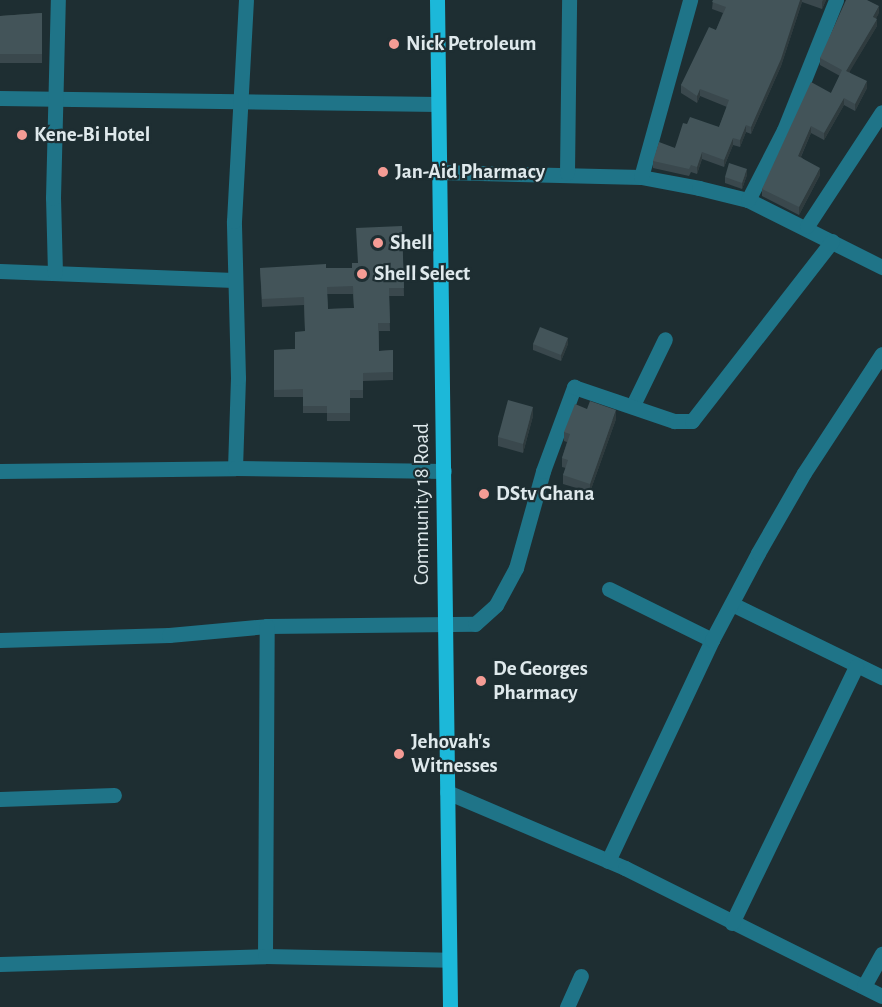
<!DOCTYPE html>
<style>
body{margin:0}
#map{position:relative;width:882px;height:1007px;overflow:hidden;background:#1e2e32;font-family:"Alegreya Sans",sans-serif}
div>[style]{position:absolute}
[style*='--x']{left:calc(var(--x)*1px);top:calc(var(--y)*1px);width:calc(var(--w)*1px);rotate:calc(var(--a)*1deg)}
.minor>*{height:15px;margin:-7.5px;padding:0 7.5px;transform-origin:7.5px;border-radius:7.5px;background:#1f7488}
.major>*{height:15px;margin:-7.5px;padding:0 7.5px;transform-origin:7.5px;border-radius:7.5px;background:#1cb8d9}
.wall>*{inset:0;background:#3a484d}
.shaded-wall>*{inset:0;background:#2f3b3e}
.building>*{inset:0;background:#435459}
.dots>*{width:16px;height:16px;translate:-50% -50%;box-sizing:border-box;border:3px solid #1e2e32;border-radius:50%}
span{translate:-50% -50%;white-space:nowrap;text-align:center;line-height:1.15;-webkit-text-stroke:4.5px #1e2e32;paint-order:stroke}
.poi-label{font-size:21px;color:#dfe9ec;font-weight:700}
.left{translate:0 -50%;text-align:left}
.street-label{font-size:21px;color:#dfe9ec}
</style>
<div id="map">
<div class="minor">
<div style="--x:0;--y:98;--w:438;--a:0.8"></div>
<div style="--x:438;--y:172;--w:203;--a:1.4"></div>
<div style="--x:641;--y:177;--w:59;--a:10.7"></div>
<div style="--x:699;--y:188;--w:50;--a:13.8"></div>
<div style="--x:748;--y:200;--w:150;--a:26.6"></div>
<div style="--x:567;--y:173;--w:173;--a:-89.3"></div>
<div style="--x:641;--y:177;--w:184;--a:-74.5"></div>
<div style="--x:748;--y:200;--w:79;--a:-62.8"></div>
<div style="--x:784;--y:130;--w:140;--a:-68.2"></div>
<div style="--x:807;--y:226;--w:136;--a:-56.7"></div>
<div style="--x:0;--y:271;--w:234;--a:2.2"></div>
<div style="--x:55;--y:273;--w:75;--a:-91.5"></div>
<div style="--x:53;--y:198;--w:198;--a:-88.6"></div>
<div style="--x:633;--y:405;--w:73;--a:-64.1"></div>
<div style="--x:235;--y:468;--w:90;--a:-88.1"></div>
<div style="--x:238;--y:378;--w:157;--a:-91.5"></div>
<div style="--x:234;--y:221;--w:221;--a:-86.9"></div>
<div style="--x:0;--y:471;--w:235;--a:-0.7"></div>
<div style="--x:235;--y:468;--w:209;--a:0.8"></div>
<div style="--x:609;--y:589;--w:115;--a:26.3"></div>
<div style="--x:732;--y:604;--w:167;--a:26"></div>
<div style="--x:0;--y:640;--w:169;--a:-1.7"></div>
<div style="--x:169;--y:635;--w:98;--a:-5.2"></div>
<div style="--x:267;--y:626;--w:208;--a:-0.6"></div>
<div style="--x:475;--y:624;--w:28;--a:-42"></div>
<div style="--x:496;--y:605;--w:42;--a:-61.6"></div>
<div style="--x:516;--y:568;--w:101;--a:-74.4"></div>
<div style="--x:543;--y:471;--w:90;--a:-69.7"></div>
<div style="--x:574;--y:387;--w:106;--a:18.8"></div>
<div style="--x:674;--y:421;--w:18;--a:0"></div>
<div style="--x:692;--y:421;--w:228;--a:-52.1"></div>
<div style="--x:447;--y:792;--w:194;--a:23.1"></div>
<div style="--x:625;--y:868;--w:287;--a:26.5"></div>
<div style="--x:0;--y:799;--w:114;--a:-2"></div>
<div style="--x:608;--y:861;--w:244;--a:-64.8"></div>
<div style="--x:712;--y:640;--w:98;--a:-62.1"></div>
<div style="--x:758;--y:553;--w:92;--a:-60.1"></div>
<div style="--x:804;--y:473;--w:142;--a:-56.8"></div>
<div style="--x:732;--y:923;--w:285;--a:-64.2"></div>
<div style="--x:265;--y:956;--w:330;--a:-89.7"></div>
<div style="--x:0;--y:964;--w:265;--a:-1.7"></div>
<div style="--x:265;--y:956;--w:184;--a:1.2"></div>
<div style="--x:864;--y:986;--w:37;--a:-61"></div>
<div style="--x:567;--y:1007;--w:34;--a:-66"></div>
</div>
<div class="major">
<div style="--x:437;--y:0;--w:1007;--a:89.26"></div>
</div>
<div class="wall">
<div style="clip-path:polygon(713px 0,826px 0,822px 9px,802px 2px,781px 66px,751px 134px,746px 132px,740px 147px,733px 145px,724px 167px,702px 159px,697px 174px,691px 172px,689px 176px,653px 168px,653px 161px,675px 148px,687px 124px,719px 127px,727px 107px,700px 96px,697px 103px,681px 93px,681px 85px,716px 30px,723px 13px,712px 9px)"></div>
<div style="clip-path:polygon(42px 13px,42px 63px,0 63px,0 16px)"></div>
<div style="clip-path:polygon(879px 13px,876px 18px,877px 26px,849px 72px,867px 88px,855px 111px,844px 105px,824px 140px,811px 133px,801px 157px,820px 175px,799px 215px,762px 196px,762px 189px,831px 93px,840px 76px,820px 65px,820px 58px)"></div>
<div style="clip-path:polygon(747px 175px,742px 189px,725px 183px,725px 177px)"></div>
<div style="clip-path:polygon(evenodd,402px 226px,404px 296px,389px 296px,390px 331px,379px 331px,379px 351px,393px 350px,393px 380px,363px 381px,363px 398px,350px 398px,350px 421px,327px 421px,327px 413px,303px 413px,303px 397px,274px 397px,274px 350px,295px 349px,305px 331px,304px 305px,262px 307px,260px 268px,352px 268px,402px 226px,327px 294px,353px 294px,354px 308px,328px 309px,327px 294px)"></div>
<div style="clip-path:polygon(533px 344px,568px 344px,561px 361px,533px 350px)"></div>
<div style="clip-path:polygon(533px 416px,523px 453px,498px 446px,498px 437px)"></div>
<div style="clip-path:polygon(616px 419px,590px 492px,563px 484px,563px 475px,566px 468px,562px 467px,562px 458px,567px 442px,564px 441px,564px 432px)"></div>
</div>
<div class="shaded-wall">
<div style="clip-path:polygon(800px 0,802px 0,802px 2px,781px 66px,751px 134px,751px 127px)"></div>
<div style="clip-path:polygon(823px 0,826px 0,822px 9px,822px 2px)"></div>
<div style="clip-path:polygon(879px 6px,879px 13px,873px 24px,873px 17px)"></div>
<div style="clip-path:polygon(877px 19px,877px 26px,846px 78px,846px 71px)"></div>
<div style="clip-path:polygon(867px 81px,867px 88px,855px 111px,855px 104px)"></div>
<div style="clip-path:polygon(700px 89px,700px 96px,697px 103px,697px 96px)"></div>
<div style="clip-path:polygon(844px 98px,844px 105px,824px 140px,824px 133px)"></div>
<div style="clip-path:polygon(746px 125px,746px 132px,740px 147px,740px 140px)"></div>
<div style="clip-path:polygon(811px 126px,811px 133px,798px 163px,798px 156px)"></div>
<div style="clip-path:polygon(733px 138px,733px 145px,724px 167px,724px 160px)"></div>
<div style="clip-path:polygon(702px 152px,702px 159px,697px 174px,697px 167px)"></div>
<div style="clip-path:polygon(820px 168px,820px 175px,799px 215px,799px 207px)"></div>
<div style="clip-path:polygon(747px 169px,747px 175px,742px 189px,742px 183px)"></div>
<div style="clip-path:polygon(568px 338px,568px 344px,561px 361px,561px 355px)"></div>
<div style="clip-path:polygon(533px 407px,533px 416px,523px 453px,523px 444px)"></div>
<div style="clip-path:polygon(616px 410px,616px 419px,590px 492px,590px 484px)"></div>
</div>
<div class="building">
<div style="clip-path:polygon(713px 0,800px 0,781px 59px,751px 127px,746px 125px,740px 140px,733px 138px,724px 160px,702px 152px,697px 167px,691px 165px,689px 169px,653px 161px,659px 142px,675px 148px,683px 123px,687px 124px,690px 117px,719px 127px,729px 100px,700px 89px,697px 96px,681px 85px,709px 27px,716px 30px,726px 7px,712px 2px)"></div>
<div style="clip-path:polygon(846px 0,867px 0,879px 6px,873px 17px,877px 19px,846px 71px,867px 81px,855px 104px,844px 98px,824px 133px,811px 126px,798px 156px,820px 168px,799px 207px,762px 189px,811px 82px,831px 93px,842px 70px,820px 58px)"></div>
<div style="clip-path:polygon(42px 13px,42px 54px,0 54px,0 16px)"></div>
<div style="clip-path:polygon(729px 163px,747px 169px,742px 183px,725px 177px)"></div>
<div style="clip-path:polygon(evenodd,402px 226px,404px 288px,389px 288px,390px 323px,378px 323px,379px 351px,393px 350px,393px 372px,363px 373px,363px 390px,350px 390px,350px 413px,327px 413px,327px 406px,303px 406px,303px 389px,274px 390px,274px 350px,295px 349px,295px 332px,305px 331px,304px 297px,262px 299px,260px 268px,326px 264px,326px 268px,352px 268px,352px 263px,358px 263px,356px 228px,402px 226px,353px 286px,354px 308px,328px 309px,327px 287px,353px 286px)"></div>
<div style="clip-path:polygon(540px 327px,568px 338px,561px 355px,533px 344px)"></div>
<div style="clip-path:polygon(508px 400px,533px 407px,523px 444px,498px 437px)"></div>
<div style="clip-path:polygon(590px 401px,616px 410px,590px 484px,563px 475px,568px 460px,562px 458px,570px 434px,564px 432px,575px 404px,587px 409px)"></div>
</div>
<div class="dots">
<div style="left:394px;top:44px;background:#f59c95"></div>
<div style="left:22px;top:135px;background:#f59c95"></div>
<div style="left:383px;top:172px;background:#f59c95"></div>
<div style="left:378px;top:243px;background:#f59c95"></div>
<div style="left:362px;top:274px;background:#f59c95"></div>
<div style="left:484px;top:494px;background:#f59c95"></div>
<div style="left:481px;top:681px;background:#f59c95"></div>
<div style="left:399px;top:754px;background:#f59c95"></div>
</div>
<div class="poi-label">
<span class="left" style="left:406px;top:44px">Nick Petroleum</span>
<span class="left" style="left:34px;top:135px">Kene-Bi Hotel</span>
<span class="left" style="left:395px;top:172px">Jan-Aid Pharmacy</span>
<span class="left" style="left:390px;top:243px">Shell</span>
<span class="left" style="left:374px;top:274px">Shell Select</span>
<span class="left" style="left:496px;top:494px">DStv Ghana</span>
<span class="left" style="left:493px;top:681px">De Georges<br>Pharmacy</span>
<span class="left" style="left:411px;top:754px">Jehovah's<br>Witnesses</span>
</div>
<div class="street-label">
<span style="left:422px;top:504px;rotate:-90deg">Community 18 Road</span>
</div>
</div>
